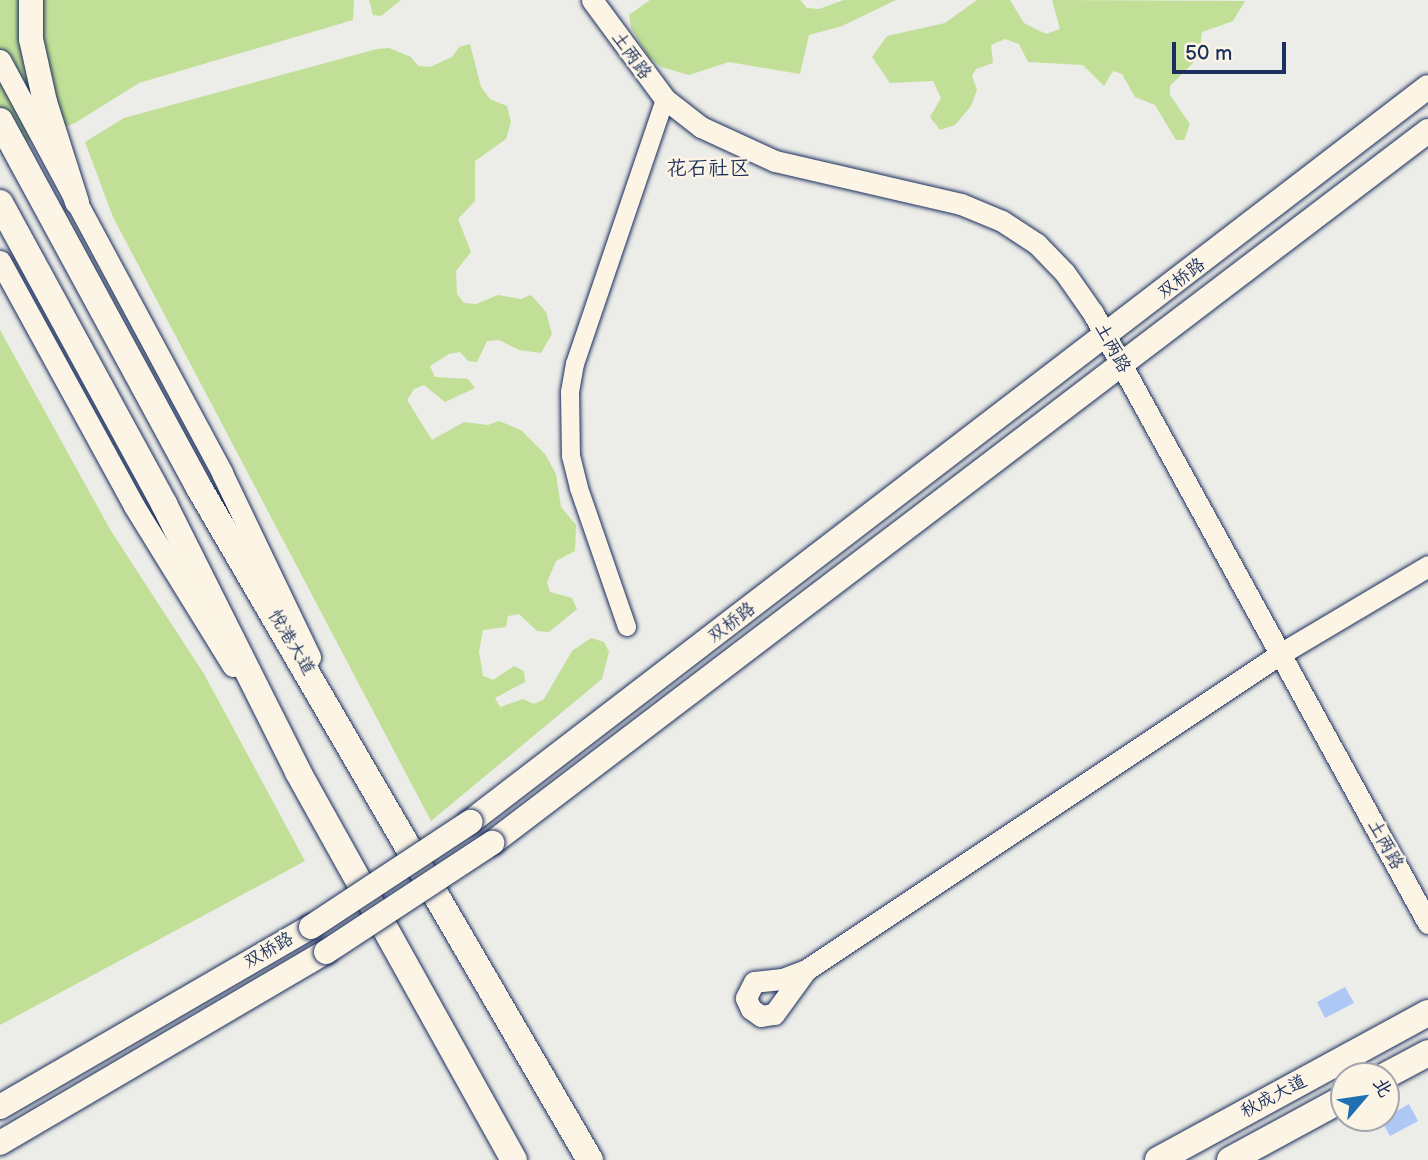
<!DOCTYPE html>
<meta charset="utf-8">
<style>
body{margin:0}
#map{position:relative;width:1428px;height:1160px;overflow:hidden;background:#ecece8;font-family:"Balsamiq Sans","LXGW WenKai TC",sans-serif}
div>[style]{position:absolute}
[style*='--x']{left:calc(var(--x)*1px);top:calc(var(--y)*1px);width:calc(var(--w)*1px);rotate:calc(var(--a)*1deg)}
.green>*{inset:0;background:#c1df96}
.building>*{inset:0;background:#aec8f6}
.roads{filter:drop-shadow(0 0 2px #1b2f5e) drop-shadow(0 0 2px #1b2f5e)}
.minor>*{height:18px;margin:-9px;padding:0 9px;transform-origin:9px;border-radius:9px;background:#fcf5e5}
.tertiary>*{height:21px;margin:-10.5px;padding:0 10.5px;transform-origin:10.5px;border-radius:10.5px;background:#fcf5e5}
.secondary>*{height:24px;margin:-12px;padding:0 12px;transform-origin:12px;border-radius:12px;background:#fcf5e5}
.primary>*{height:26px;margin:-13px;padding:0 13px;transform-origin:13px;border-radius:13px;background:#fcf5e5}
.bridges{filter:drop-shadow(0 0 2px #1b2f5e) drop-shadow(0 0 2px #1b2f5e)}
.secondary-bridge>*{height:24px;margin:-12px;padding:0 12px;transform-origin:12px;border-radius:12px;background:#fcf5e5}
span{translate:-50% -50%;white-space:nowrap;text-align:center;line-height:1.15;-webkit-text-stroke:5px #fcf5e5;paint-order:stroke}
.street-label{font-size:18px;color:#1b2f5e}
.quarter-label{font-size:21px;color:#1b2f5e}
.north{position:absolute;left:1330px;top:1062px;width:70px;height:70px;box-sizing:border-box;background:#fcf5e5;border:2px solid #a2a6af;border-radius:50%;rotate:61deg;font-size:19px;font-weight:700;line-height:28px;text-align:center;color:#1b2f5e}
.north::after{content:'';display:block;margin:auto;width:24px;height:32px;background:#1f6fb2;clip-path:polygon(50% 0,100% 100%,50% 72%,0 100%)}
.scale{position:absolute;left:1172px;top:42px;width:114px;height:32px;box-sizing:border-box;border:4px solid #1b2f5e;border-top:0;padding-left:9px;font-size:21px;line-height:24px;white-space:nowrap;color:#1b2f5e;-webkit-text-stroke:5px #fcf5e5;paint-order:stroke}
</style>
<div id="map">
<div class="green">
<div style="clip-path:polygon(0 0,354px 0,353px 20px,139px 83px,75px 123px,0 152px)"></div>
<div style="clip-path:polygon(369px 0,401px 0,381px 16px,373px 15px)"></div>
<div style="clip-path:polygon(650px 0,800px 0,807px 8px,819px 9px,844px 0,896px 0,842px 26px,809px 35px,800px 74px,729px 62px,689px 75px,661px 67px,648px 56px,631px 28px,629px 15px)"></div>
<div style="clip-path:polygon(977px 0,1010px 0,1024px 23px,1046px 34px,1060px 29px,1052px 0,1245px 1px,1233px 21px,1202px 32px,1199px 57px,1170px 86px,1170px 95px,1190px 124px,1184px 140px,1176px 140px,1155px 105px,1135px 97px,1122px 74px,1113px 71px,1104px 86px,1083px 65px,1028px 62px,1019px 44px,1005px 39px,991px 45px,993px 63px,976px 69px,972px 76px,977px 90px,971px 106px,955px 125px,940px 130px,930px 117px,941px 98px,933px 81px,890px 83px,872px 57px,887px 36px,945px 23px)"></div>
<div style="clip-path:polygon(470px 44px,481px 87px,490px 99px,507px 106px,511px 122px,506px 139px,475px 161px,475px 201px,458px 219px,471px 252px,456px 271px,457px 294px,464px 303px,476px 304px,498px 295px,521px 299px,531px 295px,546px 312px,552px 334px,541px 353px,519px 350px,499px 340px,487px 341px,477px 362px,468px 361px,460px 352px,449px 354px,430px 366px,435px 377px,468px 379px,475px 388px,445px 402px,424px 385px,414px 389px,407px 400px,432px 440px,464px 422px,488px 425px,499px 421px,521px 430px,545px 454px,556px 474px,561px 507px,576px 525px,575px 551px,556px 561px,547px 582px,550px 592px,572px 598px,577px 609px,549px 632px,537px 631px,519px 614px,508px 616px,506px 627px,483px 630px,479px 652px,483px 676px,493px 680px,514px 666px,524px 671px,525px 682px,495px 698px,500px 707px,523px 699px,534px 704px,544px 699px,572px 651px,591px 638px,604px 642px,609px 652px,602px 679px,431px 821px,113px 217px,85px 142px,124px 118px,377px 49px,389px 48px,411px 57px,418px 66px,430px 67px,452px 57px,459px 47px)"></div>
<div style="clip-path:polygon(0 330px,111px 531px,204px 674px,305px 861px,0 1025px)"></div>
</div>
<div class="building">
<div style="clip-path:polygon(1345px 987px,1354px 1003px,1325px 1018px,1317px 1002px)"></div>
<div style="clip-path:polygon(1409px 1104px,1418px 1121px,1390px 1136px,1381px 1120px)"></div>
</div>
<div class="roads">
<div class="minor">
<div style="--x:627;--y:627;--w:147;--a:-109.1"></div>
<div style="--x:579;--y:488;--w:33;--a:-104"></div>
<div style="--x:571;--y:456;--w:64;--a:-90.9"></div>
<div style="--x:570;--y:392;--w:28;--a:-80"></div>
<div style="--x:575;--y:364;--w:280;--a:-71.2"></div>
</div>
<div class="tertiary">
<div style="--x:592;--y:0;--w:123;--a:53.6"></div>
<div style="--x:665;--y:99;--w:46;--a:37.9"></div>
<div style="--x:701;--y:127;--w:81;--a:24.7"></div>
<div style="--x:775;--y:161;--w:191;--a:13"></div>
<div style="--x:961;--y:204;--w:44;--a:22.5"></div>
<div style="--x:1002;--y:221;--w:42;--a:33.3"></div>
<div style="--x:1037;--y:244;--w:40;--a:46"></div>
<div style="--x:1065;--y:273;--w:49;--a:55"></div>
<div style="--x:1093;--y:313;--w:696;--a:61.23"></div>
<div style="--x:0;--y:60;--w:469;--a:61.7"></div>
<div style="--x:222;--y:473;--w:204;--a:64.4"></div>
<div style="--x:0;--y:261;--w:279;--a:61.3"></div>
<div style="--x:134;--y:506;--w:188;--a:58.3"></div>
<div style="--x:806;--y:970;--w:26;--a:159"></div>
<div style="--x:782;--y:979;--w:28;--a:174"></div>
<div style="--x:754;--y:982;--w:18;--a:117"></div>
<div style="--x:746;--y:998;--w:12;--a:66"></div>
<div style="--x:751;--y:1009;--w:12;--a:35"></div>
<div style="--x:761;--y:1016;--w:13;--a:-9"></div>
<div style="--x:774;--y:1014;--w:54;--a:-54"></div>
<div style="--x:806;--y:970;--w:570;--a:-33.69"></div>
<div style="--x:1280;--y:654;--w:172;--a:-30.7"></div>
</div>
<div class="secondary">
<div style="--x:31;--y:0;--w:39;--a:90"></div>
<div style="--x:31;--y:39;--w:65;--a:77.5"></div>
<div style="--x:45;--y:102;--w:105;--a:72.3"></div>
<div style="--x:470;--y:822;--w:1207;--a:-37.5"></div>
<div style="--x:492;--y:843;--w:1176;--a:-37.26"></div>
<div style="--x:0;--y:1107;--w:359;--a:-30.1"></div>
<div style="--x:0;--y:1143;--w:378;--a:-30.4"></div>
</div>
<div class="primary">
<div style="--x:0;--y:121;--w:415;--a:61.5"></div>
<div style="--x:198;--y:486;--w:780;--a:59.82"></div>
<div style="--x:0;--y:203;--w:343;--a:61.4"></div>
<div style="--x:164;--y:504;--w:300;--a:63.4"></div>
<div style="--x:298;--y:772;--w:444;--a:60.9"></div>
<div style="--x:1385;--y:1076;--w:49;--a:-28.1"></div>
<div style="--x:1158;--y:1160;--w:307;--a:-28.6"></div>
<div style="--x:1230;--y:1160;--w:130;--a:-28.5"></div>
</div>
</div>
<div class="bridges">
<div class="secondary-bridge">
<div style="--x:311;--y:927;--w:191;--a:-33.4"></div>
<div style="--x:326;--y:952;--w:199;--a:-33.3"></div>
</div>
</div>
<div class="street-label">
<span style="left:631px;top:56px;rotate:54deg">土两路</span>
<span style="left:1182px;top:279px;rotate:-38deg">双桥路</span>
<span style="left:1112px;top:348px;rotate:61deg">土两路</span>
<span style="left:732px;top:623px;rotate:-37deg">双桥路</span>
<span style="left:291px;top:643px;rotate:59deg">悦港大道</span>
<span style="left:1385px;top:845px;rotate:61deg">土两路</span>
<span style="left:269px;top:951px;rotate:-30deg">双桥路</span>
<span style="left:1274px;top:1097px;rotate:-28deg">秋成大道</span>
</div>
<div class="quarter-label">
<span style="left:708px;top:169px">花石社区</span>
</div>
<div class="north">北</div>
<div class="scale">50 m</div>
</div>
